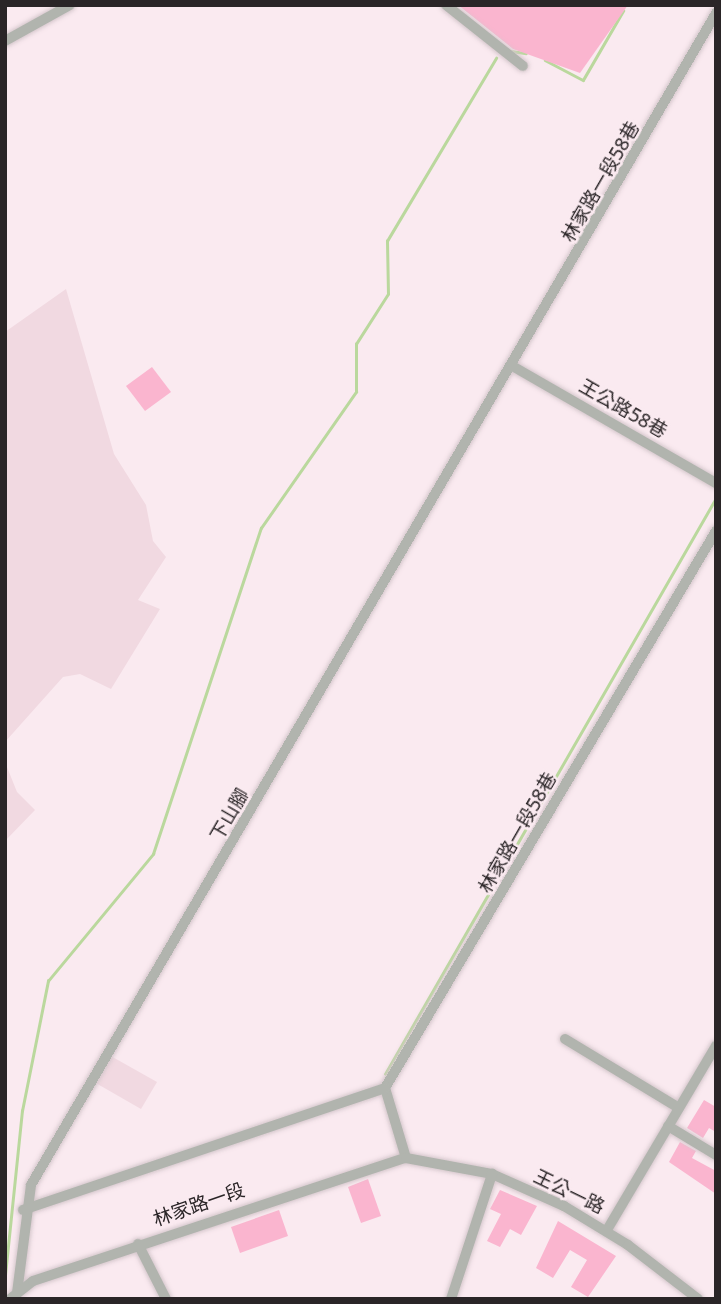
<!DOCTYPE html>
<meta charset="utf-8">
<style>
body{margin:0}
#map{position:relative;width:721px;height:1304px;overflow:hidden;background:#faeaf0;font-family:"Noto Sans","Noto Sans TC",sans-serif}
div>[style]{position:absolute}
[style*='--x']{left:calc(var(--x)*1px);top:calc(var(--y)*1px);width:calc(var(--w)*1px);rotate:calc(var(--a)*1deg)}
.built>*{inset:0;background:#f1d9e1}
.stream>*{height:2.5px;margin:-1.25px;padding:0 1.25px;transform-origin:1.25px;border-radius:1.25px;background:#bad89d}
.building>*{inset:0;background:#fab5cf}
.roads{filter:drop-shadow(0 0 2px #d5c7cc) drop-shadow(0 0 2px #d5c7cc)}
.minor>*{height:10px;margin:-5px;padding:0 5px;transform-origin:5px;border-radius:5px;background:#b1b4ae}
span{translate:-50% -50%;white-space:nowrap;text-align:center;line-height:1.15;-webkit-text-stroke:5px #faeaf0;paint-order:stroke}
.street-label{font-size:19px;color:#2a2527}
.frame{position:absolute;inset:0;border:7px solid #2a2527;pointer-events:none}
</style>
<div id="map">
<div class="built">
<div style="clip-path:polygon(66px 289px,114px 454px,146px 505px,153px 541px,166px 557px,138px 600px,160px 609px,111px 689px,80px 674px,63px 677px,5px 742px,5px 332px)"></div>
<div style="clip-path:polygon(5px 762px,17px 792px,35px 810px,5px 841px)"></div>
<div style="clip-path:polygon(109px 1055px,157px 1082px,141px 1109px,94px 1082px)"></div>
</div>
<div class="stream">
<div style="--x:511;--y:51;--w:15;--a:8"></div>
<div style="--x:545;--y:60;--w:43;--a:27.8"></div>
<div style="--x:583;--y:80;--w:80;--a:-59.9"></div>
<div style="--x:385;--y:1074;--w:664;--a:-60.12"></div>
<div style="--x:5;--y:1275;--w:165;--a:-84.1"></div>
<div style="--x:22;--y:1111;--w:133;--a:-78.7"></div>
<div style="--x:48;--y:981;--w:165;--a:-50.4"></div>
<div style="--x:153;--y:854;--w:343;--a:-71.7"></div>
<div style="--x:261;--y:528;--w:166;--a:-55.1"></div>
<div style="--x:356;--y:392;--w:48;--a:-90"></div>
<div style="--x:356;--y:344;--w:59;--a:-57.4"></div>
<div style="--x:388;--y:294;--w:53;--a:-91.1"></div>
<div style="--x:387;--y:241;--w:213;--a:-59.2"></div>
</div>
<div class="building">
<div style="clip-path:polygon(458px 5px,628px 5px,580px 73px,513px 49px)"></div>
<div style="clip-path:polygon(152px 367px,171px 392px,145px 411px,126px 386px)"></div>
<div style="clip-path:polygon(704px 1100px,716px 1107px,716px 1132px,709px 1128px,703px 1138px,687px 1128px)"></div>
<div style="clip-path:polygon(680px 1142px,696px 1151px,692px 1158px,716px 1171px,716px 1194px,669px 1162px)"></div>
<div style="clip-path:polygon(368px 1179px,381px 1216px,361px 1223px,348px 1187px)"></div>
<div style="clip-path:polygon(500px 1190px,537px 1206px,521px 1235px,510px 1229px,500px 1247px,487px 1241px,501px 1214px,490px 1209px)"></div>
<div style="clip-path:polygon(279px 1210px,288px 1236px,240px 1253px,231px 1227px)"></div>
<div style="clip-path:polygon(558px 1221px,616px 1256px,588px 1297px,571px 1287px,587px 1260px,570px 1250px,553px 1278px,536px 1268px)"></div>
</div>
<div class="roads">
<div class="minor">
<div style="--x:446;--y:5;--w:98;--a:38.4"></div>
<div style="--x:5;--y:41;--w:74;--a:-29"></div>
<div style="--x:514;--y:367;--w:233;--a:29.9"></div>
<div style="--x:565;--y:1039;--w:133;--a:31.2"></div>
<div style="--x:668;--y:1126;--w:56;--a:31.1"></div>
<div style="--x:406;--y:1158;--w:73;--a:-106.7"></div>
<div style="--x:385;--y:1088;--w:648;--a:-59.28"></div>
<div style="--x:23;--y:1210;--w:382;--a:-18.6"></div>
<div style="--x:607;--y:1230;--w:214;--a:-59.4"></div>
<div style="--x:138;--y:1244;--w:62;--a:63"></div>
<div style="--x:17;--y:1293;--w:109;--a:-82.6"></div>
<div style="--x:31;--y:1185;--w:1358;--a:-59.69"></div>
<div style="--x:10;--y:1299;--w:29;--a:-38"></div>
<div style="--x:33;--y:1281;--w:393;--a:-18.3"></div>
<div style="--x:406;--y:1158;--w:87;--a:10.5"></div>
<div style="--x:492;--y:1174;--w:79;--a:24"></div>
<div style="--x:564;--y:1206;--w:75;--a:31.4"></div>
<div style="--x:628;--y:1245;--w:88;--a:37.6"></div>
<div style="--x:451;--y:1299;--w:132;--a:-71.8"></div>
</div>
</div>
<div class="street-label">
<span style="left:601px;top:182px;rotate:-60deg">林家路一段58巷</span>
<span style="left:623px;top:409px;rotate:30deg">王公路58巷</span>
<span style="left:230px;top:815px;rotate:-60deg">下山腳</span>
<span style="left:518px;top:833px;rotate:-60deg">林家路一段58巷</span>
<span style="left:569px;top:1192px;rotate:26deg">王公一路</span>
<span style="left:199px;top:1205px;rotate:-19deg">林家路一段</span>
</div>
<div class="frame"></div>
</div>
